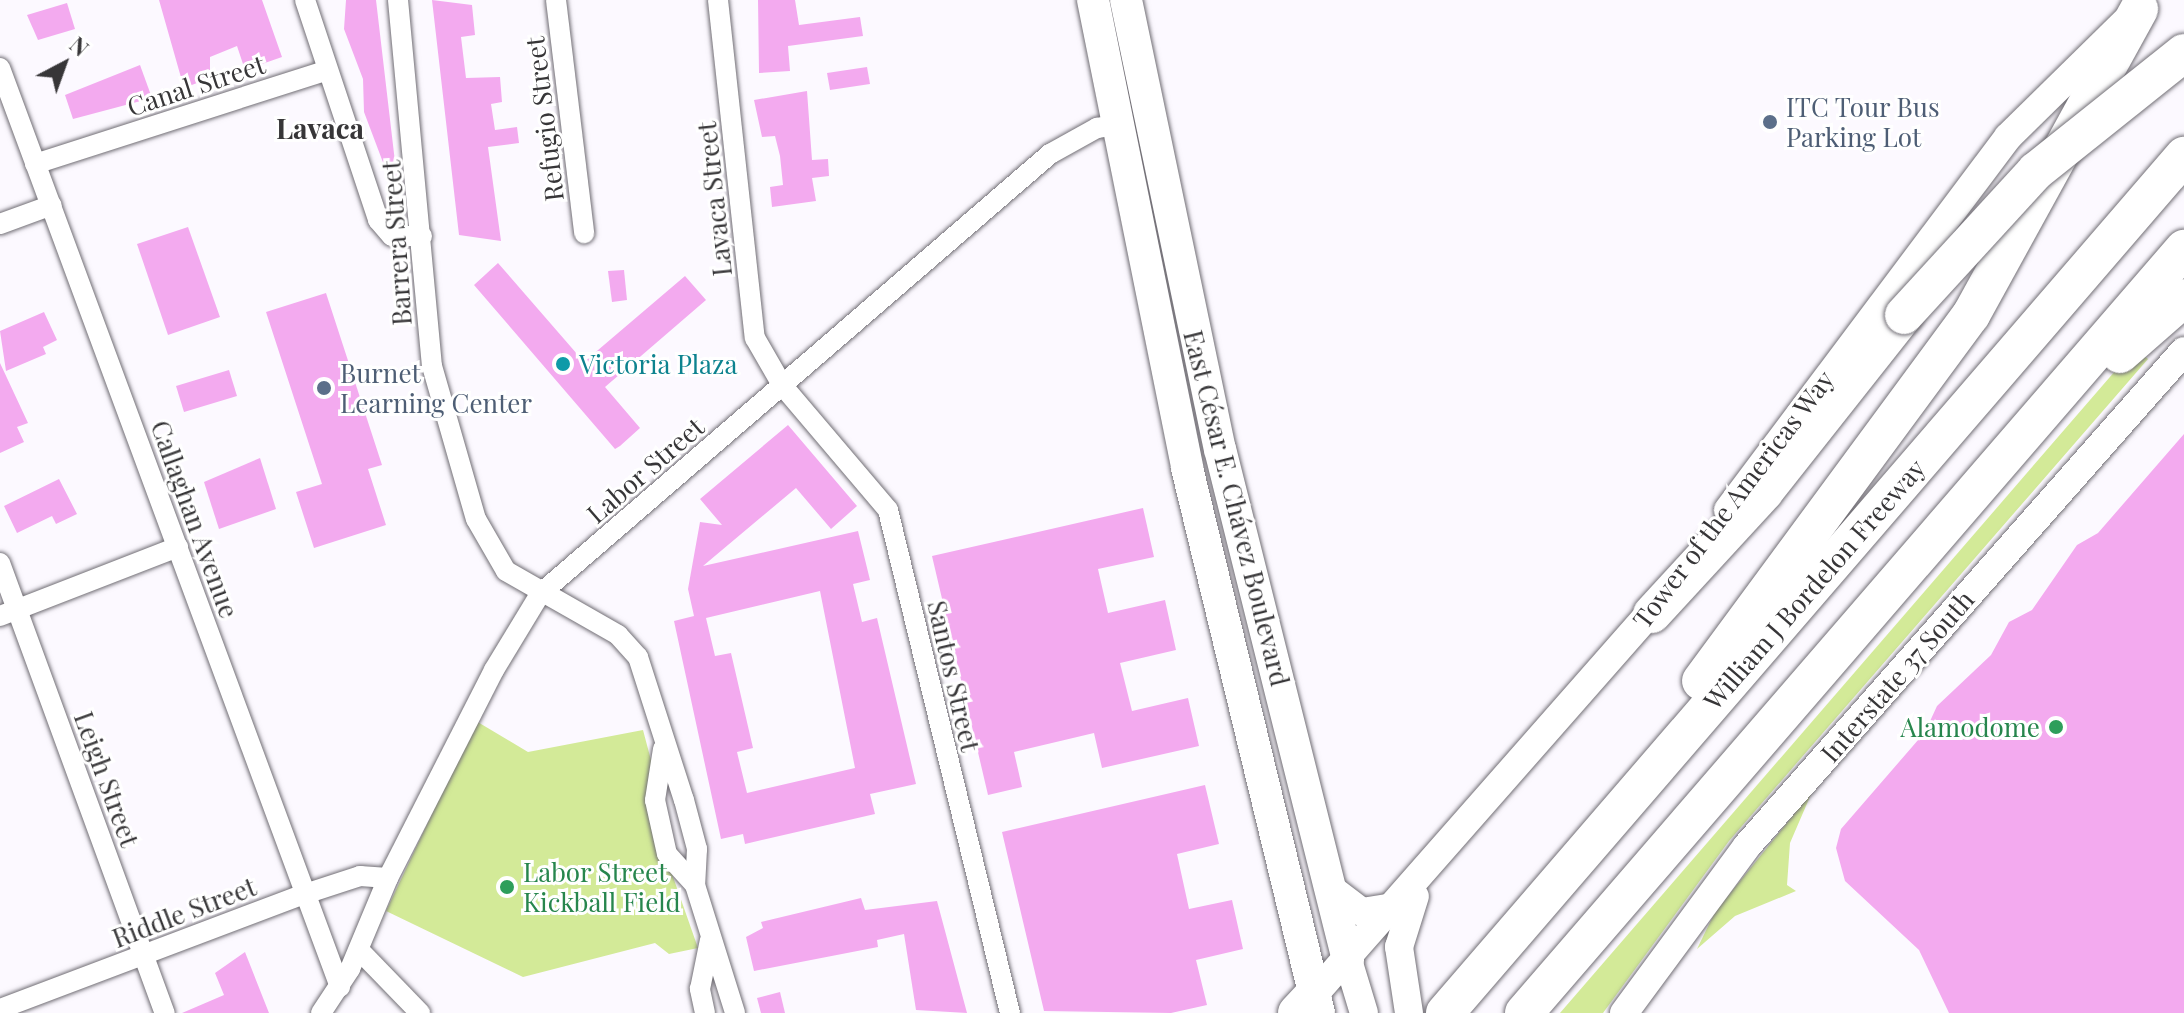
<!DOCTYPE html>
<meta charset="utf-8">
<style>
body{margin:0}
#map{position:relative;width:2184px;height:1013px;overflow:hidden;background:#fcf9ff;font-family:"Playfair Display",serif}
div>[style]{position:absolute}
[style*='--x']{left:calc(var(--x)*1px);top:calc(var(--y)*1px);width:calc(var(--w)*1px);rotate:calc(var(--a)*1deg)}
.green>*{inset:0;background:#d3ea98}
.building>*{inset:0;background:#f3aaef}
.roads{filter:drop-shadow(0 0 2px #716e75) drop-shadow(0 0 2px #716e75)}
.street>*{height:20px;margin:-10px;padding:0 10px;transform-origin:10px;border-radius:10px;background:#fff}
.secondary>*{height:28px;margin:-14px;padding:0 14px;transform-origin:14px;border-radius:14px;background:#fff}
.primary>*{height:32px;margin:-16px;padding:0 16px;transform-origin:16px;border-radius:16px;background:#fff}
.highway>*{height:38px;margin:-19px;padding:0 19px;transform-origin:19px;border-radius:19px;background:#fff}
.bridges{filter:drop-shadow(0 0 2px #716e75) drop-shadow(0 0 2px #716e75)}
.highway-bridge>*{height:38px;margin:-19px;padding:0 19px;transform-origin:19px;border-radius:19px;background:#fff}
.dots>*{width:22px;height:22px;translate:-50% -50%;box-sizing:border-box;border:4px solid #fff;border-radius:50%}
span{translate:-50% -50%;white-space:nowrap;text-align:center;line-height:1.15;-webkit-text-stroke:6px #fff;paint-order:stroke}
.street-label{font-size:26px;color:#373638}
.service-label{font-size:26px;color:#4e5e75}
.left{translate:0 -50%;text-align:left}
.culture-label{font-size:26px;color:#0d838f}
.leisure-label{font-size:26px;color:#27864d}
.right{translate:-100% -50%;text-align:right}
.neighbourhood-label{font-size:28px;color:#373638;font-weight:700}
.north{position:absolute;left:24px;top:24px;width:80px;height:80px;-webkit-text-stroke:6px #fff;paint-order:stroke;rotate:41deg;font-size:22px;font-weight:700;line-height:32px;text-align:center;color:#373638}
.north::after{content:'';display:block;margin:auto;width:28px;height:36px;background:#373638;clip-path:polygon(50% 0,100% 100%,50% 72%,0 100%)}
</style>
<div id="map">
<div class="green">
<div style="clip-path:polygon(2135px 348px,2148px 359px,1729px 841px,1603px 1013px,1560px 1013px)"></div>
<div style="clip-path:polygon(476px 721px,528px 752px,643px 730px,652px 764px,652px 817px,698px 948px,669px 954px,655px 943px,523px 977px,386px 911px)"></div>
<div style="clip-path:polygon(1812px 792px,1790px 843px,1787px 885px,1796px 891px,1735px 916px,1697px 949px,1715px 912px)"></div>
</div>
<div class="building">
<div style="clip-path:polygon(159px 0,262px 0,282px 57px,245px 70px,237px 46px,210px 57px,210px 78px,184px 88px)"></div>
<div style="clip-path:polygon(346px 0,376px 0,397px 179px,390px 181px,364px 112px,363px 79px,344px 29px)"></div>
<div style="clip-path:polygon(432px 0,472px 5px,475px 35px,461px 37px,466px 78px,500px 77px,502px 102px,491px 104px,495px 130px,517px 127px,519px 143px,488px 147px,501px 241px,459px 235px)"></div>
<div style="clip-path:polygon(758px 0,795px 0,799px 25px,860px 17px,863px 36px,788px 46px,790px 71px,759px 73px)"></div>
<div style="clip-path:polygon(67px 3px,75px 29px,38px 40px,27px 15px)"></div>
<div style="clip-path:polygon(140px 65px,152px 98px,73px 119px,65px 95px)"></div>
<div style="clip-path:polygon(867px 67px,870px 84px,830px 90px,827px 73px)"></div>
<div style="clip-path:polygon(807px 91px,812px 160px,828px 159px,829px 176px,812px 178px,816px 201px,772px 207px,770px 187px,783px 185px,780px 156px,775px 136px,762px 137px,754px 100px)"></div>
<div style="clip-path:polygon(188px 227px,220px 317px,168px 335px,137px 244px)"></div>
<div style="clip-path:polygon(498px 263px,584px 362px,685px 276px,706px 300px,605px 387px,640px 428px,620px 446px,615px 449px,474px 285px)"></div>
<div style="clip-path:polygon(624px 270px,627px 300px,612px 302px,608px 271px)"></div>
<div style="clip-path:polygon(326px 293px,382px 465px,368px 469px,386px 525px,314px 548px,296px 492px,322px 484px,266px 312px)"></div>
<div style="clip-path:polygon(44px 312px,57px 340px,43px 347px,46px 354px,6px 371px,0 331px)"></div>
<div style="clip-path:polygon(0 363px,28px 423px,17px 427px,24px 442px,0 453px)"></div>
<div style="clip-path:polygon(229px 370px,237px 396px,184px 412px,176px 386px)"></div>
<div style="clip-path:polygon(evenodd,788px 425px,857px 506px,831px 529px,796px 488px,703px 566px,858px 531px,870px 580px,853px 584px,862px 622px,877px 618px,916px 784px,870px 794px,875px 814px,745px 844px,743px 834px,721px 839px,674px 621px,694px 616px,688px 589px,700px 522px,722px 525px,700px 499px,788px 425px,820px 591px,855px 768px,747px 793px,737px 752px,753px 748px,731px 653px,715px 656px,706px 618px,820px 591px)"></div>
<div style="clip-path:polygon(2184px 434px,2184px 1013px,1949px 1013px,1919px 950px,1845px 881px,1836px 848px,1841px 829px,1925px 732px,1937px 706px,1991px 655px,2009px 622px,2032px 610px,2077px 545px,2098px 533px)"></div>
<div style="clip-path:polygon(260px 458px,276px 509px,219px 529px,204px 482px)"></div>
<div style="clip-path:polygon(59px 479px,77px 514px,56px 524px,52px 516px,17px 533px,4px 506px)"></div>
<div style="clip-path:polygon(1143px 508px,1154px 557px,1098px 569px,1108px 613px,1165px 600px,1176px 650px,1120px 663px,1132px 711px,1188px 698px,1199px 746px,1102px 768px,1094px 733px,1014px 752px,1022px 787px,988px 795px,932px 556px)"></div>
<div style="clip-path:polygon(1205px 785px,1219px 844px,1177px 854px,1189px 909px,1232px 900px,1243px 949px,1196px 960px,1207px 1005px,1171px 1013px,1044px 1011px,1002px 832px)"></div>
<div style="clip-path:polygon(861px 898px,865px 910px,937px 901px,967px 1013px,916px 1010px,904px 934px,877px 940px,878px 947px,754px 971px,746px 937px,763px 928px,761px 922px)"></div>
<div style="clip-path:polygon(245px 952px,269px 1013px,182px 1013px,224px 995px,215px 973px)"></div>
<div style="clip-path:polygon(780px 992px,785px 1013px,761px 1013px,757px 998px)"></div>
</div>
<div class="roads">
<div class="street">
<div style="--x:305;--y:0;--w:232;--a:71.6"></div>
<div style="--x:378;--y:220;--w:21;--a:49"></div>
<div style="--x:392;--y:236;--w:30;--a:0"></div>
<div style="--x:398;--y:0;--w:368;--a:84.7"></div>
<div style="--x:432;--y:366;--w:159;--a:74"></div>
<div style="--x:476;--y:519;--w:60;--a:60"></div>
<div style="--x:506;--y:571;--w:129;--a:29.7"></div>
<div style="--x:618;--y:635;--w:30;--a:48"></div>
<div style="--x:638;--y:657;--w:150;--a:72.2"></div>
<div style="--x:684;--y:800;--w:51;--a:75.1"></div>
<div style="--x:697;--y:849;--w:36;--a:93"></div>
<div style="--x:695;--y:885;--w:134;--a:72.6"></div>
<div style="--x:556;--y:0;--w:235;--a:83.1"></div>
<div style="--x:718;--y:0;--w:340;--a:83.8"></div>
<div style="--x:755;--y:338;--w:54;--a:60.1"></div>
<div style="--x:782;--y:385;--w:164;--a:49.7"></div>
<div style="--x:888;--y:510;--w:518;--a:76.37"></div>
<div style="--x:0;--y:68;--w:980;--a:69.7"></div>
<div style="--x:35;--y:164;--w:307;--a:-17.8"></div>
<div style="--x:0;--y:224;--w:55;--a:-20.1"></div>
<div style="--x:0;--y:563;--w:479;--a:69.9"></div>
<div style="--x:0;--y:616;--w:191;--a:-21.2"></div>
<div style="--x:663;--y:749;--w:52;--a:98.9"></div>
<div style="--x:655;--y:800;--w:55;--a:77.5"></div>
<div style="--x:667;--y:854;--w:42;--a:47.9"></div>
<div style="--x:359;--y:950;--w:88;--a:45.9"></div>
<div style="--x:0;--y:1009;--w:326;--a:-20.7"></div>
<div style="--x:305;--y:894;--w:58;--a:-18.1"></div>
<div style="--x:360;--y:876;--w:28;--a:4"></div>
<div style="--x:321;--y:1013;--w:53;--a:-56.6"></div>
<div style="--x:350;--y:969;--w:99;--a:-67.3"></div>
<div style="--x:388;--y:878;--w:233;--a:-63"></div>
<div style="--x:494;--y:670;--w:89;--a:-58.8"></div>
<div style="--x:540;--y:594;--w:674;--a:-40.79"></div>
<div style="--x:1050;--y:154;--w:54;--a:-29"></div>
<div style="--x:1097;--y:128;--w:18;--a:-9"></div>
<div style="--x:1115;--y:125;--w:13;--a:39"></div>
<div style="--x:705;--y:1013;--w:25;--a:-102"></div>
<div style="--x:700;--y:989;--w:50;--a:-78.5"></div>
</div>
<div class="secondary">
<div style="--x:1728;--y:510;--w:466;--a:-53.1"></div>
<div style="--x:2008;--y:137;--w:164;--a:-44.5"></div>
<div style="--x:1330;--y:888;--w:40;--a:37"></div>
<div style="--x:1362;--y:912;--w:33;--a:-9"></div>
<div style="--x:1348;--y:960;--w:55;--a:73.2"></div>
<div style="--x:1313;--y:996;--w:530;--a:-48.67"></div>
<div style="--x:1409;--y:1013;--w:67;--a:-98.6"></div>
<div style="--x:1399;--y:947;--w:53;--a:-72.6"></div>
<div style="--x:1624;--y:1013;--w:207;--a:-53.6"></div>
<div style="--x:1747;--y:846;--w:660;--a:-48.56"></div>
</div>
<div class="primary">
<div style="--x:1093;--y:0;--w:477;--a:78.6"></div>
<div style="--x:1187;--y:468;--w:561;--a:76.39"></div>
<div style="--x:1126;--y:0;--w:459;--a:78.2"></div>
<div style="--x:1220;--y:449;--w:527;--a:75.94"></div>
</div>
<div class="highway">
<div style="--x:2120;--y:354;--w:85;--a:-41.2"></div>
<div style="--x:1652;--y:614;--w:166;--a:-47.4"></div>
<div style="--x:1764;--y:492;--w:226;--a:-51.7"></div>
<div style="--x:1701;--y:681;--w:455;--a:-53.6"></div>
<div style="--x:1971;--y:315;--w:349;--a:-61.2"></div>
<div style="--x:1297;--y:1013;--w:23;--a:-47"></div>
<div style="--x:1445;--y:1013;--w:1132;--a:-49.23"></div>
<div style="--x:1524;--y:1013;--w:1010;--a:-49.18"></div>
</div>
</div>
<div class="bridges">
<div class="highway-bridge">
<div style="--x:1904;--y:315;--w:195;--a:-47.5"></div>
<div style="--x:2036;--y:171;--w:189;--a:-38.6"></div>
</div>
</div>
<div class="dots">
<div style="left:1770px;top:122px;background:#5c6f8a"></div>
<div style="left:563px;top:364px;background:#0f9aa8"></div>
<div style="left:324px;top:388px;background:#5c6f8a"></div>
<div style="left:2056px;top:727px;background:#2e9e5b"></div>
<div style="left:507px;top:887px;background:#2e9e5b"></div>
</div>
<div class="street-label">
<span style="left:196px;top:85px;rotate:-18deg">Canal Street</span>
<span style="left:544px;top:119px;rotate:-97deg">Refugio Street</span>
<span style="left:714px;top:199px;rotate:-96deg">Lavaca Street</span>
<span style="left:396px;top:243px;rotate:-94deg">Barrera Street</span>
<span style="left:645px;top:470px;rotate:-41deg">Labor Street</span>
<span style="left:1733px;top:499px;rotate:-53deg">Tower of the Americas Way</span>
<span style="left:1237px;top:508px;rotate:76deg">East César E. Chávez Boulevard</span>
<span style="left:195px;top:519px;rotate:70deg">Callaghan Avenue</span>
<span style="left:1814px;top:584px;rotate:-49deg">William J Bordelon Freeway</span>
<span style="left:954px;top:676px;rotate:77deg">Santos Street</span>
<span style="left:1897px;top:676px;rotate:-49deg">Interstate 37 South</span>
<span style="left:107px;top:779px;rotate:70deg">Leigh Street</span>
<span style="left:184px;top:912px;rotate:-21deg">Riddle Street</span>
</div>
<div class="service-label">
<span class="left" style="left:1786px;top:122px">ITC Tour Bus<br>Parking Lot</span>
<span class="left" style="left:340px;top:388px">Burnet<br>Learning Center</span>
</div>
<div class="culture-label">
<span class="left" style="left:579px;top:364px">Victoria Plaza</span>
</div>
<div class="leisure-label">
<span class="right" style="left:2040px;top:727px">Alamodome</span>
<span class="left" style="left:523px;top:887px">Labor Street<br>Kickball Field</span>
</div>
<div class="neighbourhood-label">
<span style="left:320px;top:128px">Lavaca</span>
</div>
<div class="north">N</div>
</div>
